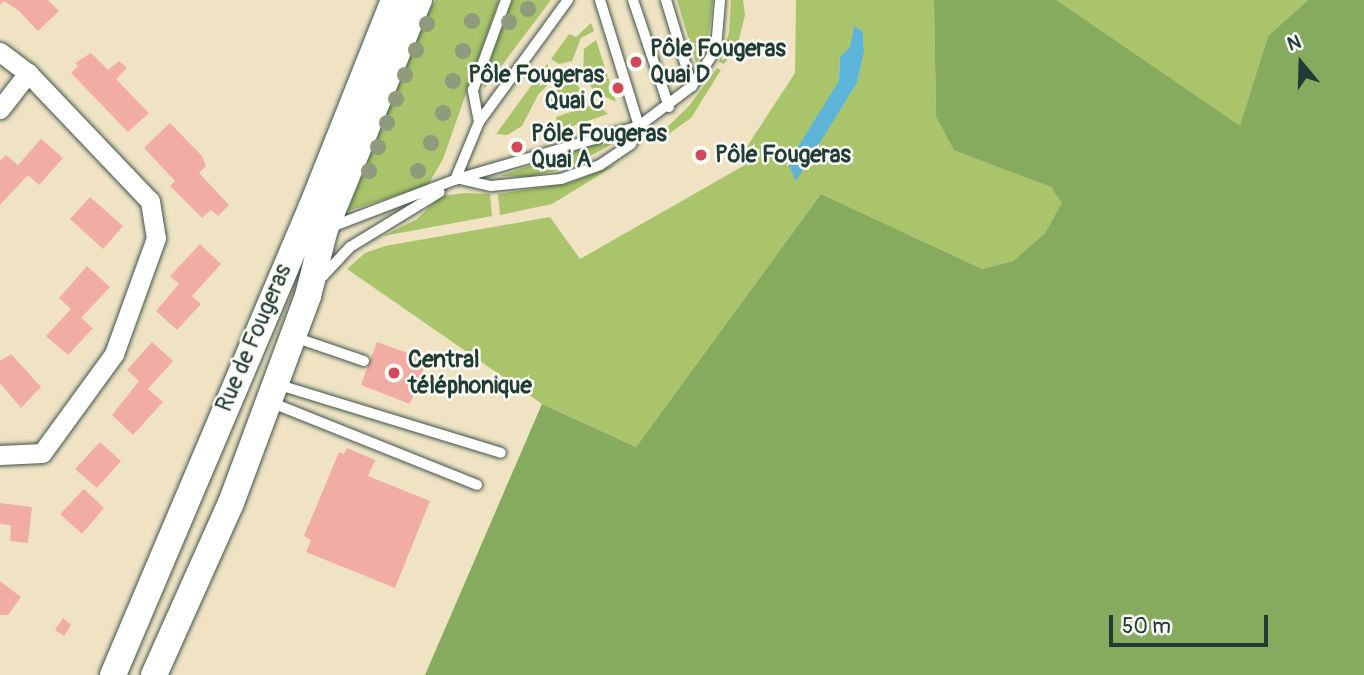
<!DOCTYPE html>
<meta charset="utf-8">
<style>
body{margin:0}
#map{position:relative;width:1364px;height:675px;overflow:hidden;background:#efe3c4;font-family:Pangolin,sans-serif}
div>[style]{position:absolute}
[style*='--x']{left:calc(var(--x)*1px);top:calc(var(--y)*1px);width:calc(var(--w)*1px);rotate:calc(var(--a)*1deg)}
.green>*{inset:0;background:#a9c46a}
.forest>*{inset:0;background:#86aa5e}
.water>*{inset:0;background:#5cb4d9}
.building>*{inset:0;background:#f1ada4}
.roads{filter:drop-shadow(0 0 2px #3e564a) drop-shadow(0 0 2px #3e564a)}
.service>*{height:10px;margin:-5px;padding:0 5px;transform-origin:5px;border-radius:5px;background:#fff}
.minor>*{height:19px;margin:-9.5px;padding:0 9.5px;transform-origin:9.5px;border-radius:9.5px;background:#fff}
.secondary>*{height:26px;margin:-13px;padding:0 13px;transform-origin:13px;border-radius:13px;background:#fff}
.trees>*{width:16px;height:16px;margin:-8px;border-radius:50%;background:#909a7c}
.dots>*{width:19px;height:19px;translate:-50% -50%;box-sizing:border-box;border:4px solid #fdfcf7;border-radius:50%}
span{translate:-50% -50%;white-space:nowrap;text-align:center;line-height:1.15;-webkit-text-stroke:5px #fdfcf7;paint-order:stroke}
.poi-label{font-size:23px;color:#1f3d34;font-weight:700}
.left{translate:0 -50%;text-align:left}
.right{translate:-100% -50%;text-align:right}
.street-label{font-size:23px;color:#1f3d34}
.north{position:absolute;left:1266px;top:28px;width:70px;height:70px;-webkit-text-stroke:5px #fdfcf7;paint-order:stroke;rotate:341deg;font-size:19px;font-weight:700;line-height:28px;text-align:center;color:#1f3d34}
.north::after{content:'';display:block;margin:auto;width:24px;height:32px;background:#1f3d34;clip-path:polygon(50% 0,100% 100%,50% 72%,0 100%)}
.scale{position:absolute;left:1109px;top:615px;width:159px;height:32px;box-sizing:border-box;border:4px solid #1f3d34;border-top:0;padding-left:9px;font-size:21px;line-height:24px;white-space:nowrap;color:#1f3d34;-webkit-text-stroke:5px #fdfcf7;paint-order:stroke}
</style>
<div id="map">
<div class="green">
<div style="clip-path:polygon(436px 0,499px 0,443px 159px,428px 185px,348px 211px,423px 19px)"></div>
<div style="clip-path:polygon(512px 0,551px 0,485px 88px,482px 82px)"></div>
<div style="clip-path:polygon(677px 0,713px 0,707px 46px,696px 63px)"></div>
<div style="clip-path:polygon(731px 0,743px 0,745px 15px,737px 47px,724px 64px,719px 62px,729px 33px)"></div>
<div style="clip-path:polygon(evenodd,796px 0,934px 0,936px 116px,1017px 174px,1051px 187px,1063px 202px,1045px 233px,1013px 261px,982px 269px,821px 194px,636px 447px,542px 404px,347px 269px,365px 253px,385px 246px,550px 217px,580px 259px,745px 165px,748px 145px,795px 73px,796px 0,854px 27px,863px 32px,864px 52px,857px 83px,795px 181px,839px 81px,840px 57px,850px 48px,854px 27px)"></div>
<div style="clip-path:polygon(1053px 0,1308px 0,1268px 36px,1240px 127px)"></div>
<div style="clip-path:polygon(591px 23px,594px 31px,581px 38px,572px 61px,559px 64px,551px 59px,569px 34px,576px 37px)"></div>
<div style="clip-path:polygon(596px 40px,616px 102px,594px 91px,583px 75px,584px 49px)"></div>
<div style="clip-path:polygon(547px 64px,556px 76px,538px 95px,522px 126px,507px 135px,496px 134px)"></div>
<div style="clip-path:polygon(717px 68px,721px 70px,691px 118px,663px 138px,661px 133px,689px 106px)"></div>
<div style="clip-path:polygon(569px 73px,585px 96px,550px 108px,548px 98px)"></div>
<div style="clip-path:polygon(588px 106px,599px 106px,608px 114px,558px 131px,556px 117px)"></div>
<div style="clip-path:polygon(613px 137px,616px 141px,609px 146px,567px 168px,529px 177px,500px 176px)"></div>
<div style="clip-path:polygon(619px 163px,552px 204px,500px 215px,498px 194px,570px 183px)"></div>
<div style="clip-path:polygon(465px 193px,490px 194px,492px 216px,383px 236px,417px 219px,441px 196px)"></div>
</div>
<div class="forest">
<div style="clip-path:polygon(934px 0,1056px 0,1240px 126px,1268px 36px,1308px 0,1364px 0,1364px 675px,425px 675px,542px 404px,636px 447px,821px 194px,982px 269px,1013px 261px,1045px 233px,1062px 203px,1051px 187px,954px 150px,936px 116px)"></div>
</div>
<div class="water">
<div style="clip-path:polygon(854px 26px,863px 32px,864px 52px,857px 83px,796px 181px,788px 163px,839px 81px,840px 57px,850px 47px)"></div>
</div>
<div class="building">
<div style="clip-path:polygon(0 0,48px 0,59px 11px,38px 31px,19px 11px,4px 1px,0 5px)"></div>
<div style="clip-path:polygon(91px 53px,108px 70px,119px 61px,127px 68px,116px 79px,149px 113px,128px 132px,71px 73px,78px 66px,75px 63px)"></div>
<div style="clip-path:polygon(170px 123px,202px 156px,206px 166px,199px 173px,229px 205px,218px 216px,211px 210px,202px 218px,170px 186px,175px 181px,144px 148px)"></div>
<div style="clip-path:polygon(41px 139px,63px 158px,39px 185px,28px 175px,0 205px,0 161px,6px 155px,18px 165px)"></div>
<div style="clip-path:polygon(90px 197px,123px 226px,103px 249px,70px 219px)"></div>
<div style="clip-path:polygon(200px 244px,221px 264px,192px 296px,201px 304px,177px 330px,156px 311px,179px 284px,170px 276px)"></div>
<div style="clip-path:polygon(87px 266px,110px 287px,81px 318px,93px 328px,68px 355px,46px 336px,71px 309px,59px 298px)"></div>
<div style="clip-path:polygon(152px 342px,173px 361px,148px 389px,163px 402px,133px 435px,112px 415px,139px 381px,127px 370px)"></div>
<div style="clip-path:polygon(377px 342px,427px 360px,410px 404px,361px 385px)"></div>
<div style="clip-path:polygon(11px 354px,41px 387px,21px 408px,0 383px,0 361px)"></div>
<div style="clip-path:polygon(100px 442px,121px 461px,97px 488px,75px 469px)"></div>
<div style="clip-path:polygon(347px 448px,375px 460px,368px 476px,430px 501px,395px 588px,306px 552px,311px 540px,304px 536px,339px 452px,344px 454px)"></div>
<div style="clip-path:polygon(84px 489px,104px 508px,82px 534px,60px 514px)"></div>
<div style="clip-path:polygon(0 503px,32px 507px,28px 543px,10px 541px,11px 525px,0 524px)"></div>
<div style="clip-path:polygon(0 581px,21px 597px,8px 615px,0 615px)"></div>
<div style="clip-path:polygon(63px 618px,71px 625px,64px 636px,55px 630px)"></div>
</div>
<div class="roads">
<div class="service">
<div style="--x:633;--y:0;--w:113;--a:71.4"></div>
<div style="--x:666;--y:0;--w:90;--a:73.2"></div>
<div style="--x:479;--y:122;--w:33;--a:-101"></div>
<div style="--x:473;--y:90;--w:96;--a:-69.9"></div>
<div style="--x:460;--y:179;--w:32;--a:13"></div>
<div style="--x:491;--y:186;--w:70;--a:-5.7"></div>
<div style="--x:561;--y:179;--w:41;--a:-19.7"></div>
<div style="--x:600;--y:165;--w:37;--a:-34"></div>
<div style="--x:631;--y:144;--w:20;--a:-66"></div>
<div style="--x:639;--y:126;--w:132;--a:-107.2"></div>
<div style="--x:455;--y:180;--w:63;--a:-67.5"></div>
<div style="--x:479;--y:122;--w:151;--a:-53.9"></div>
<div style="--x:331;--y:227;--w:135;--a:-20.9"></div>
<div style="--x:457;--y:179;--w:190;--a:-16.2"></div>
<div style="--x:639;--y:126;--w:66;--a:-37"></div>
<div style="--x:692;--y:86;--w:44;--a:-57"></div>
<div style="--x:716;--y:49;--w:49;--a:-85.3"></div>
<div style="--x:323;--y:276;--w:40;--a:-47"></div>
<div style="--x:350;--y:247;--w:105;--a:-31.4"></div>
<div style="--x:294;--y:337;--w:74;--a:18.9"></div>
<div style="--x:276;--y:384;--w:235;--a:17"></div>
<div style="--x:270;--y:402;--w:223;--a:21.8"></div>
</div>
<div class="minor">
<div style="--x:0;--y:52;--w:35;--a:37"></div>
<div style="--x:28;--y:73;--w:177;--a:46.4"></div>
<div style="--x:150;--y:201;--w:37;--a:81"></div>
<div style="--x:156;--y:238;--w:123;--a:109.9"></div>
<div style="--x:114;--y:354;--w:122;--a:126"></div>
<div style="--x:42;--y:453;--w:42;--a:177.3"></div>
<div style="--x:0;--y:109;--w:46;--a:-52.1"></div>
</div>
<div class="secondary">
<div style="--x:113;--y:675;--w:509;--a:-67.01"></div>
<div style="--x:312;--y:206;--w:222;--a:-68.3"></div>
<div style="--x:154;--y:675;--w:188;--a:-65.9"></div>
<div style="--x:231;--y:503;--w:221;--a:-69.6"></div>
<div style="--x:308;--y:296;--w:69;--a:-75.8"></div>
<div style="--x:325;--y:229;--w:248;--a:-67.7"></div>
</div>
</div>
<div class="trees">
<div style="left:528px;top:9px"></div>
<div style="left:472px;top:21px"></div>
<div style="left:509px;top:22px"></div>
<div style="left:427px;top:24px"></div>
<div style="left:416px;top:50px"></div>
<div style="left:463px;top:51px"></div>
<div style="left:405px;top:75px"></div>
<div style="left:453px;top:81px"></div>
<div style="left:396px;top:99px"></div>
<div style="left:443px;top:113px"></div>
<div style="left:387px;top:123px"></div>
<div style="left:431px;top:143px"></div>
<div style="left:378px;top:147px"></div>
<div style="left:369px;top:171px"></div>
<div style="left:418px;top:171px"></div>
</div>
<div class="dots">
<div style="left:636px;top:62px;background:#d1495b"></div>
<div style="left:618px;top:88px;background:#d1495b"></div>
<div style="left:517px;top:147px;background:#d1495b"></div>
<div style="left:701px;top:155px;background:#d1495b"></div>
<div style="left:394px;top:373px;background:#d1495b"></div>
</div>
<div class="poi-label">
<span class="left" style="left:650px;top:62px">Pôle Fougeras<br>Quai D</span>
<span class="right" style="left:604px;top:88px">Pôle Fougeras<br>Quai C</span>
<span class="left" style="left:531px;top:147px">Pôle Fougeras<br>Quai A</span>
<span class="left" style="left:715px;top:155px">Pôle Fougeras</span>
<span class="left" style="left:408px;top:373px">Central<br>téléphonique</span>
</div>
<div class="street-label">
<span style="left:254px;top:338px;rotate:-67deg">Rue de Fougeras</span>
</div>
<div class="north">N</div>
<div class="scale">50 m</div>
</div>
